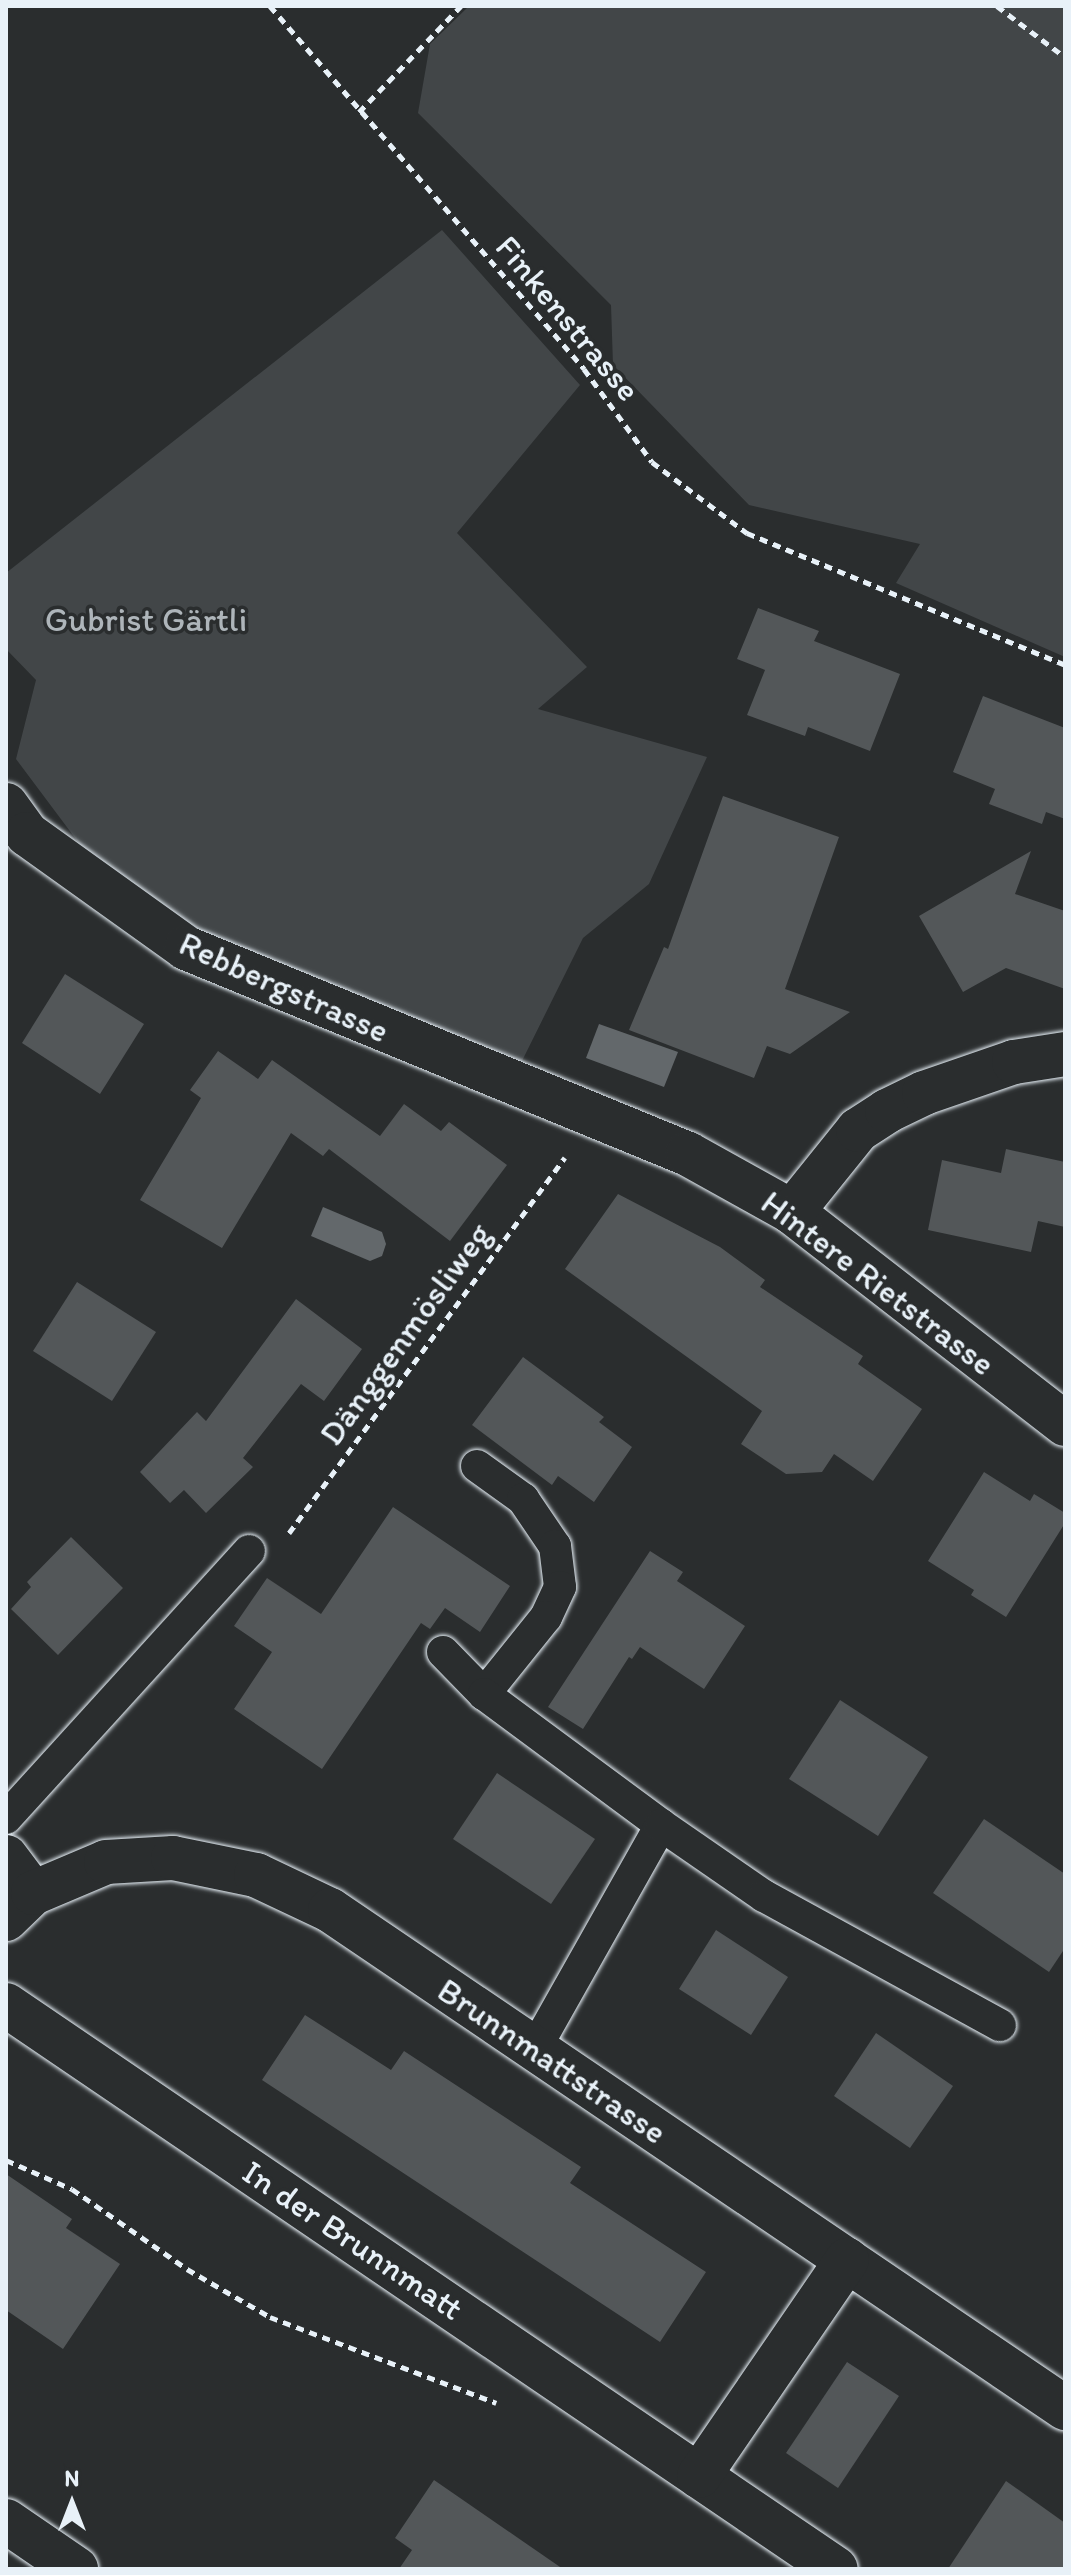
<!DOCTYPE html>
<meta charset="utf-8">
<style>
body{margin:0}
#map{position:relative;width:1071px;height:2575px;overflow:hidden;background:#2a2d2e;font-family:Itim,sans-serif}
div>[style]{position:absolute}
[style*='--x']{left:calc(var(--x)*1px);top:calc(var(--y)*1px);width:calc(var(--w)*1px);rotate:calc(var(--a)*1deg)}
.green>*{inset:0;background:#424648}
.water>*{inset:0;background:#63686b}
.building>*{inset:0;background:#535759}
.path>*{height:5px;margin-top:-2.5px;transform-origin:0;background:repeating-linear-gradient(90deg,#e8f1f8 0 8px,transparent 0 14px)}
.roads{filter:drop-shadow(0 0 2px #e8f1f8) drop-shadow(0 0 2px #e8f1f8)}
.lane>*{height:32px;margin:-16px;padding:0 16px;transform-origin:16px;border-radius:16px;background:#2a2d2e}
.street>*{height:44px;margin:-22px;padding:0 22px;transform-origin:22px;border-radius:22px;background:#2a2d2e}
.secondary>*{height:44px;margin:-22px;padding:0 22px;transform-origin:22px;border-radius:22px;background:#2a2d2e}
span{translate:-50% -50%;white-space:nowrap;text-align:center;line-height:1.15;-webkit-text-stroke:7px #2a2d2e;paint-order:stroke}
.street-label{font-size:34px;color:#e8f1f8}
.park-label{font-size:34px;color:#aeb5ba}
.frame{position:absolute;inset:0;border:8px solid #e8f1f8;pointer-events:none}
.north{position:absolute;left:32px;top:2463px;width:80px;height:80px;-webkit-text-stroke:6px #2a2d2e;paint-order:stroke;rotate:0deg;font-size:22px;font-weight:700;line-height:32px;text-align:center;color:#e8f1f8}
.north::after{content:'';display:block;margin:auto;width:28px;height:36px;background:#e8f1f8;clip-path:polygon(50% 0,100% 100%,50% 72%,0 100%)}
</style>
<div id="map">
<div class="green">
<div style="clip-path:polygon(469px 6px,1065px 6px,1065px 657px,896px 583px,920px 544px,749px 505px,613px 365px,611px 305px,418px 113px,430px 44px)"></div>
<div style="clip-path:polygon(442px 230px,580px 385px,457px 533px,587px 667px,538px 709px,707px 757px,649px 884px,583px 938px,518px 1069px,197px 939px,93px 862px,16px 759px,36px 680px,6px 649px,6px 573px)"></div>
</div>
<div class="water">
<div style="clip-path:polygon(599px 1024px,678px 1052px,664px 1087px,586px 1058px)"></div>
<div style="clip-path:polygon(323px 1207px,382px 1232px,386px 1244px,382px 1256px,370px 1261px,311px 1236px)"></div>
</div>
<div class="building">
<div style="clip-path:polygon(758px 608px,819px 631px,814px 641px,900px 674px,870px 751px,808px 727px,805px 736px,747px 715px,765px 670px,737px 659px)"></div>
<div style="clip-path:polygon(983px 696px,1065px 728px,1065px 819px,1046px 812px,1042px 824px,989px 804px,995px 789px,953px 772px)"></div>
<div style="clip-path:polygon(723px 796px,839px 837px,785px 989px,850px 1012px,790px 1054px,767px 1046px,754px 1078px,629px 1030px,664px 947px,668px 949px)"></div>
<div style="clip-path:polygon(1031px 851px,1015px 894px,1065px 911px,1065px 989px,1006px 968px,963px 992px,919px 916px)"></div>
<div style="clip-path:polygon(65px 974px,144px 1024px,100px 1094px,22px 1043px)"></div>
<div style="clip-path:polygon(218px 1051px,258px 1079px,272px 1060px,380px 1136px,404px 1104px,441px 1131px,449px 1122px,507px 1165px,450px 1241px,329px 1149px,323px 1156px,291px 1133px,222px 1248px,140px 1200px,201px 1098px,190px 1090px)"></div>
<div style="clip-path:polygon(1006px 1149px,1065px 1162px,1065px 1227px,1038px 1221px,1031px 1252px,928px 1230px,942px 1160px,1001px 1173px)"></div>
<div style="clip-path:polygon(618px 1194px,720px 1247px,765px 1280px,760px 1287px,863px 1356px,858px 1364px,922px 1409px,873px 1481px,834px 1454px,822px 1472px,786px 1474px,741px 1444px,762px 1411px,565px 1269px)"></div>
<div style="clip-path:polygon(77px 1282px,156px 1332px,112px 1401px,33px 1351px)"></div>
<div style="clip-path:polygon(296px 1299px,362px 1349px,324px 1401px,301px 1384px,243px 1458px,253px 1467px,206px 1513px,184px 1490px,170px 1503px,140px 1472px,197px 1412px,206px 1421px)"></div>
<div style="clip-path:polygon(523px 1357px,604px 1417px,599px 1422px,632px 1447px,594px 1502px,558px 1476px,552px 1485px,472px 1425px)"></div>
<div style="clip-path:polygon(984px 1472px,1030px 1501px,1034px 1494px,1065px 1513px,1065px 1523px,1006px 1617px,971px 1595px,974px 1590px,928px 1561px)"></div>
<div style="clip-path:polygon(393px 1507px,510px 1586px,480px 1632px,445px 1608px,430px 1629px,421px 1623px,322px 1769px,234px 1709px,272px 1652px,234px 1626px,267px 1578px,321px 1614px)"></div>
<div style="clip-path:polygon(71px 1537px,123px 1588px,58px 1655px,11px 1609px,31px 1587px,27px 1582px)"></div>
<div style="clip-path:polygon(650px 1551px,683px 1572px,677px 1581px,745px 1626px,704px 1689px,640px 1647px,632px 1659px,629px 1657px,583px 1729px,548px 1707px)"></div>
<div style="clip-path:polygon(840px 1700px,928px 1757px,878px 1836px,789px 1779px)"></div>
<div style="clip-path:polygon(497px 1773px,595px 1839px,551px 1904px,453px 1839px)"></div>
<div style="clip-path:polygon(984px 1819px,1065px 1874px,1065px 1948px,1049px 1972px,933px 1893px)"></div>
<div style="clip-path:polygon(716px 1930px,788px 1977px,751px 2035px,679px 1989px)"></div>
<div style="clip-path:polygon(305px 2015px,391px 2070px,404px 2051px,581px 2167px,570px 2183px,706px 2272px,660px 2342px,262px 2080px)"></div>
<div style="clip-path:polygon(876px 2033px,953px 2086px,910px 2148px,834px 2096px)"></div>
<div style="clip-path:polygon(6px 2174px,72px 2219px,66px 2228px,120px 2264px,63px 2349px,6px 2310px)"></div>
<div style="clip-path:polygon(847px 2362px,899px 2396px,838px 2488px,786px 2453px)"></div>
<div style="clip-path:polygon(434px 2480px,563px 2569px,399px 2569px,412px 2550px,395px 2538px)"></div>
<div style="clip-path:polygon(1006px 2481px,1065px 2523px,1065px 2569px,948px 2569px)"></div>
</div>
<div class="path">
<div style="--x:270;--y:6;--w:480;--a:49.1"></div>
<div style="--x:584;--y:369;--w:115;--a:53.8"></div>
<div style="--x:652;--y:462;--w:119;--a:36.8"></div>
<div style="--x:747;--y:533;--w:344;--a:22.5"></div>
<div style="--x:997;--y:6;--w:85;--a:36.9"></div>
<div style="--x:359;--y:112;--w:147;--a:-46.1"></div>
<div style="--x:289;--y:1533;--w:466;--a:-53.7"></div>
<div style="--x:6;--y:2160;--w:72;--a:23.7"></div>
<div style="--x:72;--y:2189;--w:140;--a:34.8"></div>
<div style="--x:187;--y:2269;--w:96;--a:30"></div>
<div style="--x:270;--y:2317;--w:242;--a:20.8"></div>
</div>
<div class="roads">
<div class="lane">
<div style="--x:477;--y:1466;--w:57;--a:35.7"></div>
<div style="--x:523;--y:1499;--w:57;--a:55.8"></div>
<div style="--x:555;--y:1546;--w:41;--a:83"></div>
<div style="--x:560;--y:1587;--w:33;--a:115"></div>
<div style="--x:546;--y:1617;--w:99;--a:128.8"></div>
<div style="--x:443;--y:1652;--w:59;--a:45.7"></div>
<div style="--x:484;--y:1694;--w:220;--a:36.5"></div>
<div style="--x:661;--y:1825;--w:258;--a:119.4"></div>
<div style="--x:6;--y:1818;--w:361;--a:-47.7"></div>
<div style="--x:661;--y:1825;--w:125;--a:34.6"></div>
<div style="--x:764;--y:1896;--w:269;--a:28.7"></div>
</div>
<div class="street">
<div style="--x:6;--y:805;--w:36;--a:54"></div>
<div style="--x:27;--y:834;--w:196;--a:35.6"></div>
<div style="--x:186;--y:948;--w:543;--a:22.31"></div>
<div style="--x:688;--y:1154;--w:119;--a:29.1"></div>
<div style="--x:792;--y:1212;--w:346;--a:37.8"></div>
<div style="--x:792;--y:1212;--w:105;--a:-51.2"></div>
<div style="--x:858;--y:1130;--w:35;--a:-33"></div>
<div style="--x:887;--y:1111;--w:41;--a:-25.9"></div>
<div style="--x:924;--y:1093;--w:95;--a:-19"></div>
<div style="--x:1014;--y:1062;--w:52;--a:-8.9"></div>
<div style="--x:6;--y:1857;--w:45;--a:53.1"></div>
<div style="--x:6;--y:1919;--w:37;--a:-44"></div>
<div style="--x:33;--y:1893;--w:79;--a:-23"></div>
<div style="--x:106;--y:1862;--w:67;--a:-3.4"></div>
<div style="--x:173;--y:1858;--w:85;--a:11.6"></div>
<div style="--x:256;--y:1875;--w:82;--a:25.3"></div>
<div style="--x:330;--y:1910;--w:888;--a:34.12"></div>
<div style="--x:6;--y:2005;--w:1003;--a:34.2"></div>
<div style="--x:699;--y:2476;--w:262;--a:-55.6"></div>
</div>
<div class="secondary">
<div style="--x:6;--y:2521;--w:85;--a:34.4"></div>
</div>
</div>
<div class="street-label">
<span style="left:568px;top:318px;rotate:50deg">Finkenstrasse</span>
<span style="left:284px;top:987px;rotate:24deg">Rebbergstrasse</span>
<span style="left:878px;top:1283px;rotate:37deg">Hintere Rietstrasse</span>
<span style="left:405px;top:1334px;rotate:-54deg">Dänggenmösliweg</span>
<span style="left:552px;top:2061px;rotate:34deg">Brunnmattstrasse</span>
<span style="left:353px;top:2240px;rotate:34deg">In der Brunnmatt</span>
</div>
<div class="park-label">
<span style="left:146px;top:620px">Gubrist Gärtli</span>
</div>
<div class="frame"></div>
<div class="north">N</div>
</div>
